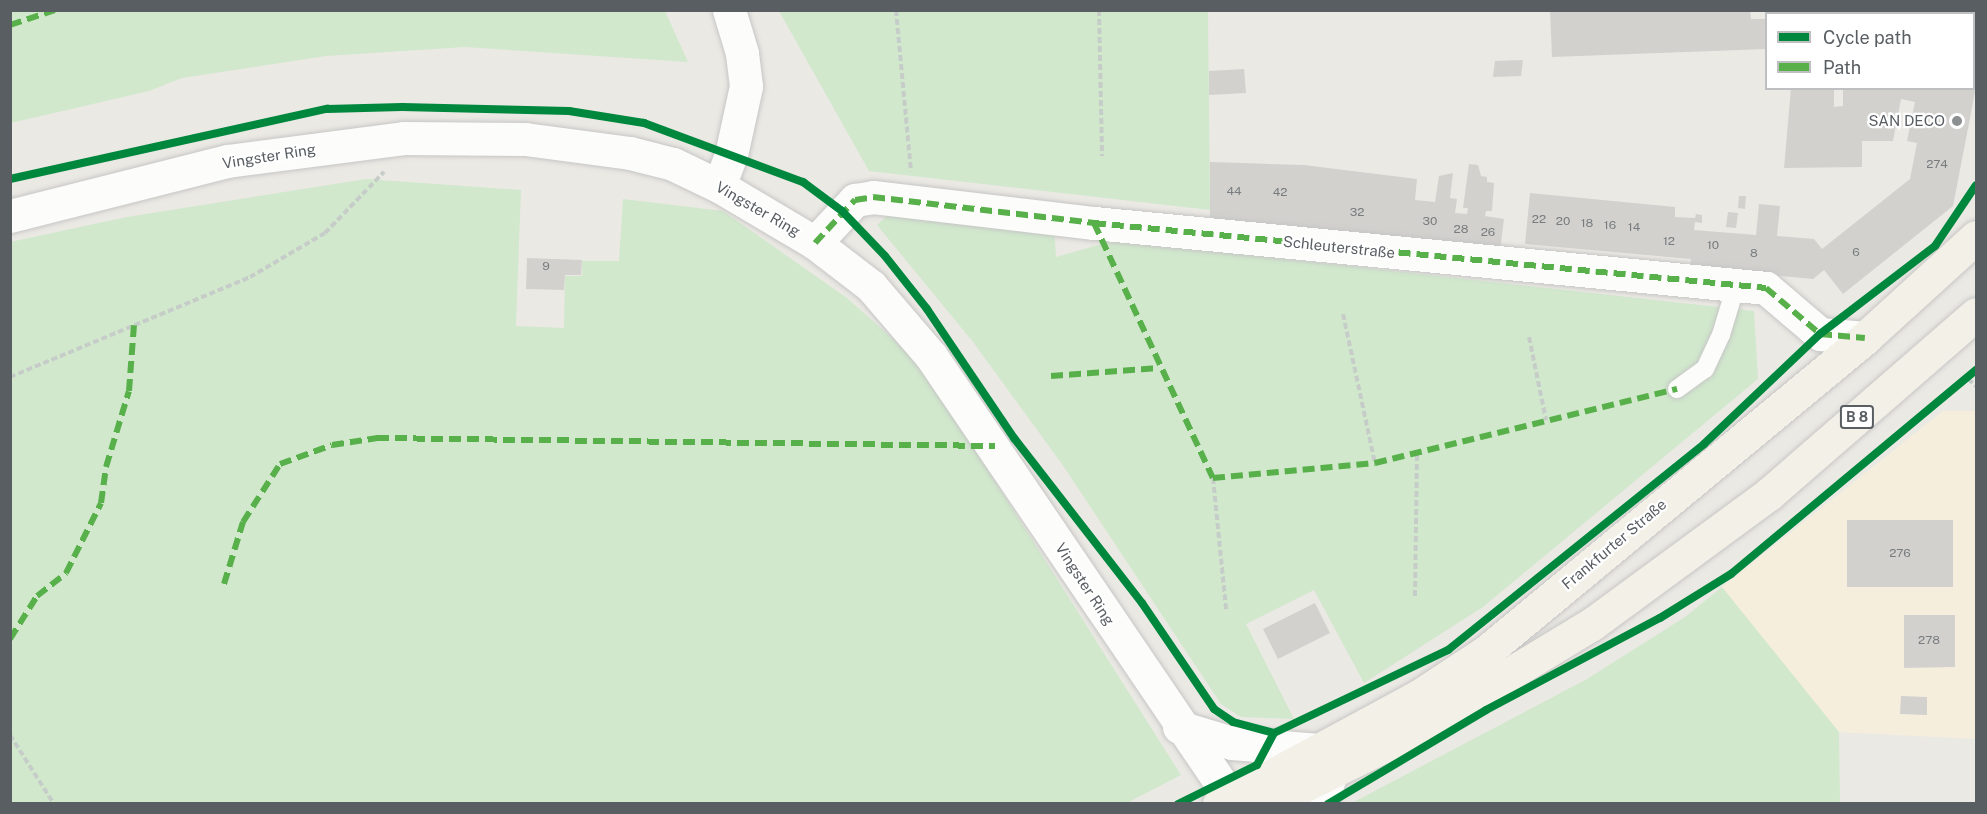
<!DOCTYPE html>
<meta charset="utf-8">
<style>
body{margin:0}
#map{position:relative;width:1987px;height:814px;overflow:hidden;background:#ebe9e4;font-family:"Public Sans",sans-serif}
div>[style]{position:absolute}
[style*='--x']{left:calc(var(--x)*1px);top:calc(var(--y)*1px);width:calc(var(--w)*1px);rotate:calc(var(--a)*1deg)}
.commercial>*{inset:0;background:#f6eedc}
.green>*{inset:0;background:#d1e8cd}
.building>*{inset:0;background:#d2d1ce}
.path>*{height:4px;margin-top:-2px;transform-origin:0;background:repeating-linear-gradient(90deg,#c6cdc9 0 6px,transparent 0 9px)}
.roads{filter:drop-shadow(0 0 2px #c6c6c5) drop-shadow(0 0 2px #c6c6c5)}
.service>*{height:18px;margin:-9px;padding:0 9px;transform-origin:9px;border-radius:9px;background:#fcfcfb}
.minor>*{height:33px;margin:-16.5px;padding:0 16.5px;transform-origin:16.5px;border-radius:16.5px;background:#fcfcfb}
.secondary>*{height:33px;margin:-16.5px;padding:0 16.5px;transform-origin:16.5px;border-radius:16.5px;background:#fcfcfb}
.primary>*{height:33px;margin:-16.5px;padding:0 16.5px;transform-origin:16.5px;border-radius:16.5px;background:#f2f0e7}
.quiet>*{height:6px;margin-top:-3px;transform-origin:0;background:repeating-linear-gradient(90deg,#58b04a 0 12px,transparent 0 18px)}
.cycleway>*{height:8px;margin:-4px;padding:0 4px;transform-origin:4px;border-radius:4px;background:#00873e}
.dots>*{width:16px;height:16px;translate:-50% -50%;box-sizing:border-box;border:3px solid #fff;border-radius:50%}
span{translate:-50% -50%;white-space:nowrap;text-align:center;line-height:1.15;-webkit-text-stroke:4.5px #fff;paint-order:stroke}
.number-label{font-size:12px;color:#787c7f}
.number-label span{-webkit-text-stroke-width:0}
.shield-label span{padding:2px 4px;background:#fff;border:2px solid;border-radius:4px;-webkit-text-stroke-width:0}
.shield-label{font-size:14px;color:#595e63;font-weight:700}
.poi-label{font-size:15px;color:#595e63}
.right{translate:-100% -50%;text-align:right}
.street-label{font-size:15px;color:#595e63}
.frame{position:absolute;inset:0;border:12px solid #595e63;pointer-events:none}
.legend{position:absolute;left:1765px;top:12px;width:210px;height:78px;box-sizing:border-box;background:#fff;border:2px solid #bdbfc1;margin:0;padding:8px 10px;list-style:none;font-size:18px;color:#595e63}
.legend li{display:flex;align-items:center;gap:12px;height:30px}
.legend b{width:30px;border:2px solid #bdbfc1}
</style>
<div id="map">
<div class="commercial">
<div style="clip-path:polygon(1943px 411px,1976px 411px,1976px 739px,1839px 732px,1722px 587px)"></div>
</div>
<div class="green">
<div style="clip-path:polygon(10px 11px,665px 11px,688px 62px,465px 47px,326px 56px,182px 78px,149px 91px,11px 123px)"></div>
<div style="clip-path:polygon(779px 11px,1208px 11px,1210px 210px,869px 171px)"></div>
<div style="clip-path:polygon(366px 179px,521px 190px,516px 326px,564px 328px,565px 276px,582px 276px,582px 261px,619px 261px,623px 199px,723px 211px,847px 298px,921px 364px,1181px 775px,1125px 804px,11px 803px,10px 242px,127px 217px)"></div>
<div style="clip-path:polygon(889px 214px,1054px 225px,1056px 257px,1116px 240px,1754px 311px,1758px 379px,1483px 607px,1364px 683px,1314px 590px,1246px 624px,1294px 719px,1241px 717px,1221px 704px,1064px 467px,973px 342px,877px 225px)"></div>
<div style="clip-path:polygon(1722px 587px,1839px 732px,1840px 803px,1352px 803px,1587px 679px,1685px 617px)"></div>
</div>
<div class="building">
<div style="clip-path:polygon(1550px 10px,1750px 10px,1751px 19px,1766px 19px,1766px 49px,1552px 57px)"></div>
<div style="clip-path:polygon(1772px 10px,1912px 10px,1772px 14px)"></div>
<div style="clip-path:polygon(1953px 10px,1976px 10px,1976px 87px,1953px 206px,1843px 294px,1824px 270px,1813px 279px,1690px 268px,1691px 259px,1525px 244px,1530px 193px,1675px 207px,1675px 217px,1695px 218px,1696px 214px,1702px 215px,1702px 223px,1695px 222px,1694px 230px,1756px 235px,1759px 204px,1780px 206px,1777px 236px,1814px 239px,1822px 249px,1910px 179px,1917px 143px,1907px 141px,1915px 102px,1901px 99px,1893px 141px,1862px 141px,1862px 167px,1784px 168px,1791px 88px,1834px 88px,1834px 107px,1843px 106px,1843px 88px,1974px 88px,1974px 14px)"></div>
<div style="clip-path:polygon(1523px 60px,1521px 76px,1493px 77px,1495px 61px)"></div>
<div style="clip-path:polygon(1244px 69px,1246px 93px,1209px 95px,1209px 71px)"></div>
<div style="clip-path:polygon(1210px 162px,1304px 165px,1417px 179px,1415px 200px,1435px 202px,1439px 176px,1453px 173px,1450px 198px,1457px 199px,1455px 213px,1467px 214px,1468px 208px,1463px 208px,1469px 164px,1478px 165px,1481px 176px,1487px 177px,1487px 182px,1494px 183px,1492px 211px,1486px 211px,1485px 216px,1504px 219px,1500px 250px,1210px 218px)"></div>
<div style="clip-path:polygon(1739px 196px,1746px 196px,1745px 209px,1738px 208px)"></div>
<div style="clip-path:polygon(1728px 212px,1738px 213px,1736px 228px,1726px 227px)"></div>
<div style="clip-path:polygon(527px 258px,582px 260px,581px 275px,565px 275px,564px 290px,526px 289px)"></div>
<div style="clip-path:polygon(1847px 520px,1953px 520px,1953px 587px,1847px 587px)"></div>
<div style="clip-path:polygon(1315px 603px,1330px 633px,1278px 659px,1263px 629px)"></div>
<div style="clip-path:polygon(1904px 615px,1955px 615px,1955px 667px,1904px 668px)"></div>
<div style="clip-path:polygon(1901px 696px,1927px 697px,1927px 715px,1900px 714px)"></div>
</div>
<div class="path">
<div style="--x:896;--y:10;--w:162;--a:84.7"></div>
<div style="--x:1099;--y:10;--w:146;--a:88.8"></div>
<div style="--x:1343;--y:314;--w:152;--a:77.9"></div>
<div style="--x:1529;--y:337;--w:85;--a:78.4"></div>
<div style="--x:10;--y:377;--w:260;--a:-22.6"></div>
<div style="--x:250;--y:277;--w:87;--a:-30.4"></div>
<div style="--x:325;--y:233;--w:85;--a:-46"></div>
<div style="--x:1968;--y:379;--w:11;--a:41"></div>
<div style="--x:1213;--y:478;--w:132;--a:84.3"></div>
<div style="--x:1415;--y:596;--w:145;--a:-89.2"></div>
<div style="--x:10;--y:735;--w:82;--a:57.5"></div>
</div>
<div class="roads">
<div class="service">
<div style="--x:1677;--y:389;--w:34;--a:-36"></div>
<div style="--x:1705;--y:369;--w:38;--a:-65"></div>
<div style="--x:1721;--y:335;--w:52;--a:-73.3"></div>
</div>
<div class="minor">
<div style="--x:719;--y:186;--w:33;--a:-69"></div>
<div style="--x:731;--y:155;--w:71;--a:-77.7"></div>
<div style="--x:746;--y:86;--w:33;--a:-97"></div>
<div style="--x:742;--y:53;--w:45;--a:-106.8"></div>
<div style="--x:815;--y:243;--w:59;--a:-47.1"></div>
<div style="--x:855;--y:200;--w:18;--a:-9"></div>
<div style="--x:873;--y:197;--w:223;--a:6.7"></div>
<div style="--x:1094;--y:223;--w:675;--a:5.52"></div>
<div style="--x:1766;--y:288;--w:71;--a:40.4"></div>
<div style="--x:1820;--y:334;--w:45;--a:5.1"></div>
</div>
<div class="secondary">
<div style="--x:10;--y:216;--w:224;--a:-14.2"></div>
<div style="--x:227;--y:161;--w:178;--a:-7.4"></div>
<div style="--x:404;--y:138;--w:121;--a:0.5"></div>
<div style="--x:525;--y:139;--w:106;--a:7.6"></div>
<div style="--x:630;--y:153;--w:44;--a:14.3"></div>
<div style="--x:673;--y:164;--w:51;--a:25.6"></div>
<div style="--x:719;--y:186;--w:112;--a:30.7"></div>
<div style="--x:815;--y:243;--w:71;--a:37.5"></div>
<div style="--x:871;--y:286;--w:92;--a:49.4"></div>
<div style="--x:931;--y:356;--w:541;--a:55.84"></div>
<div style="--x:1179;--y:727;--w:55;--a:16.8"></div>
<div style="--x:1232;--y:743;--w:87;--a:4.6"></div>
<div style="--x:1320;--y:804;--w:35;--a:-70"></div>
</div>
<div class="primary">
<div style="--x:1219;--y:804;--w:227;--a:-28.4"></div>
<div style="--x:1419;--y:696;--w:82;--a:-33.5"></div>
<div style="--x:1487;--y:651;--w:491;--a:-39.6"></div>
<div style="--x:1865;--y:338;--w:150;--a:-42.3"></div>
<div style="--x:1267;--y:804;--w:171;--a:-26.4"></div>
<div style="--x:1420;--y:728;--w:201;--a:-31.2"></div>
<div style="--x:1592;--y:624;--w:220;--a:-36.3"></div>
<div style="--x:1769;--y:494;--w:274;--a:-41"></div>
</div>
</div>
<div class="quiet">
<div style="--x:10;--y:25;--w:47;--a:-18.4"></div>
<div style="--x:1094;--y:223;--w:281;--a:65"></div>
<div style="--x:1213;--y:478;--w:163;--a:-5.3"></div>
<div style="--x:1375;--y:463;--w:311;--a:-13.8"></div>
<div style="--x:815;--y:243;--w:59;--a:-47.1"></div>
<div style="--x:855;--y:200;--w:18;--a:-9"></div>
<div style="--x:873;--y:197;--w:223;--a:6.7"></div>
<div style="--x:1094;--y:223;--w:675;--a:5.52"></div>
<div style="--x:1766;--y:288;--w:71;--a:40.4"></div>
<div style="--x:1820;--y:334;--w:45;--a:5.1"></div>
<div style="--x:1051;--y:376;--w:108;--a:-4.2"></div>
<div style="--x:224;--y:584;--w:65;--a:-73"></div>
<div style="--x:243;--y:522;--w:69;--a:-57.5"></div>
<div style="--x:280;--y:464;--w:55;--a:-20.1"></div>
<div style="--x:332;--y:445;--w:46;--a:-8.8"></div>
<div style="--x:377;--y:438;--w:618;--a:0.74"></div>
<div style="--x:10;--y:639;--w:51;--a:-57.9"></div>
<div style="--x:37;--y:596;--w:37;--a:-38"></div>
<div style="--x:66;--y:573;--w:78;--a:-63.4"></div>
<div style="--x:101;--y:503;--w:36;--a:-82"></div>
<div style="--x:106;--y:467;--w:79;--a:-73.2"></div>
<div style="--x:129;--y:391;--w:66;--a:-85.7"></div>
</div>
<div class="cycleway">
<div style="--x:10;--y:179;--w:325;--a:-12.5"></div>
<div style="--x:327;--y:109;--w:75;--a:-1.5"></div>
<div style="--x:402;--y:107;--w:167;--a:1.4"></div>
<div style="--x:569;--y:111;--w:76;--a:9.1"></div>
<div style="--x:644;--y:123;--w:170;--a:20.4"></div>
<div style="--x:803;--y:182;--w:49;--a:36.6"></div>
<div style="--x:842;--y:211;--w:62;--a:46.3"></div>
<div style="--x:885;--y:256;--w:68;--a:51.6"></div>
<div style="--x:927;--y:309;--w:156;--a:56"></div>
<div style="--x:1014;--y:438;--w:209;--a:52.2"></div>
<div style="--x:1142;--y:603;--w:128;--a:55.8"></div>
<div style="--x:1214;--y:709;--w:23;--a:34"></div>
<div style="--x:1233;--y:722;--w:42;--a:15"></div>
<div style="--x:1178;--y:804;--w:88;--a:-26.3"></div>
<div style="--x:1257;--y:765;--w:36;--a:-62"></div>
<div style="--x:1274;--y:733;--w:193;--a:-25.5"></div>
<div style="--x:1448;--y:650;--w:329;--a:-38.8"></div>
<div style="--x:1704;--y:444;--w:160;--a:-43.5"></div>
<div style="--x:1820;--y:334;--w:145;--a:-37.4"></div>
<div style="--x:1935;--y:246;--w:73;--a:-56.1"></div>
<div style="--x:1328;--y:804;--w:184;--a:-30.7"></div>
<div style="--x:1486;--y:710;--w:197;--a:-27.9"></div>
<div style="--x:1660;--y:618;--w:84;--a:-31.8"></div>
<div style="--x:1731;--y:574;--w:319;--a:-39.8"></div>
</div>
<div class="dots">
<div style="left:1957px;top:121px;background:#8c8f90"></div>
</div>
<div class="number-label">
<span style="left:1937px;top:165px">274</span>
<span style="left:1234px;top:192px">44</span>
<span style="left:1280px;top:193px">42</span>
<span style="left:1357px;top:213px">32</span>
<span style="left:1539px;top:220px">22</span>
<span style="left:1430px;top:222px">30</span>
<span style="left:1563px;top:222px">20</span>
<span style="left:1587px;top:224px">18</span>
<span style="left:1610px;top:226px">16</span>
<span style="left:1634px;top:228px">14</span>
<span style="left:1461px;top:230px">28</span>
<span style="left:1488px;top:233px">26</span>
<span style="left:1669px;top:242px">12</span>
<span style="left:1713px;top:246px">10</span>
<span style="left:1856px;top:253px">6</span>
<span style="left:1754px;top:254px">8</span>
<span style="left:546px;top:267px">9</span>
<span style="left:1900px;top:554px">276</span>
<span style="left:1929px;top:641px">278</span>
</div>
<div class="shield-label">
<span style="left:1857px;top:417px">B 8</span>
</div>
<div class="poi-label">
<span class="right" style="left:1945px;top:121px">SAN DECO</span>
</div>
<div class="street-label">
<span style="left:269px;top:156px;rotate:-9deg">Vingster Ring</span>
<span style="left:758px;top:209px;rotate:30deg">Vingster Ring</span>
<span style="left:1339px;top:247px;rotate:6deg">Schleuterstraße</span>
<span style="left:1614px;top:544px;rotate:-40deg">Frankfurter Straße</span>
<span style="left:1085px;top:584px;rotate:57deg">Vingster Ring</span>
</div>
<div class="frame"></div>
<ul class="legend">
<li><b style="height:8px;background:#00873e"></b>Cycle path</li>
<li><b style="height:8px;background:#58b04a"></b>Path</li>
</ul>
</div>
